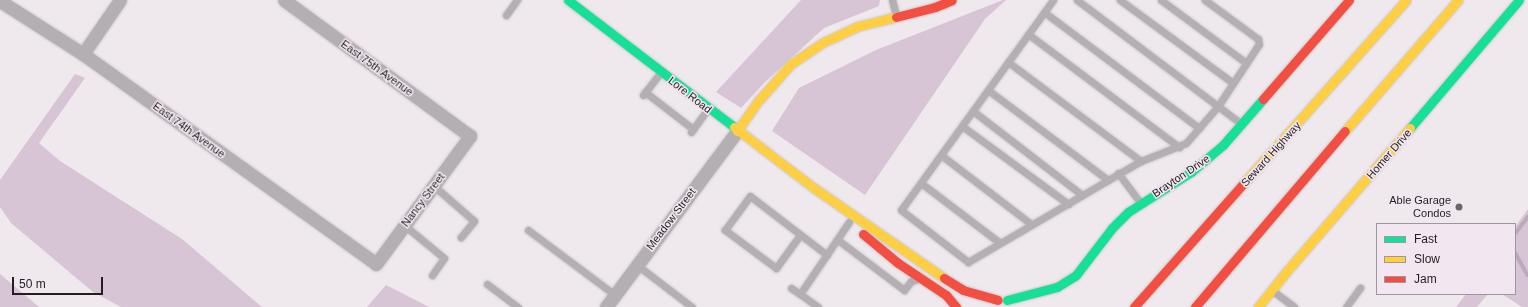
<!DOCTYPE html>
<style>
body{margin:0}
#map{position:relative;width:1528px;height:307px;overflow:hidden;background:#efe9ee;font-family:Arial,sans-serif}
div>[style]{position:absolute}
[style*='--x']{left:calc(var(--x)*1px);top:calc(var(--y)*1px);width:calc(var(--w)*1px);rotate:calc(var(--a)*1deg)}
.forest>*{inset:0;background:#d7c4d4}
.stream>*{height:3.5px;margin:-1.75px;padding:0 1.75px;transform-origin:1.75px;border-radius:1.75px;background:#bea8bb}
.roads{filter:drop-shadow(0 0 1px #c9c5c8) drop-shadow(0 0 1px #c9c5c8)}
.lane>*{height:7px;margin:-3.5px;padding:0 3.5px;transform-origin:3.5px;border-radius:3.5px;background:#b4afb2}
.street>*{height:13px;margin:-6.5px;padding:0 6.5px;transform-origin:6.5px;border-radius:6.5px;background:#b4afb2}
.fast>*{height:9px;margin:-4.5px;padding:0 4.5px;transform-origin:4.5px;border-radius:4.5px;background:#16e098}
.slow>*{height:9px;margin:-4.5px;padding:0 4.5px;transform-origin:4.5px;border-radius:4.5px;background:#ffcf43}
.jam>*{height:9px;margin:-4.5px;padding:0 4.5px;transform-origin:4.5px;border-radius:4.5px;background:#f24e42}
.dots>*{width:11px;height:11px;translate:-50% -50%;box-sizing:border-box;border:2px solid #f2e6f0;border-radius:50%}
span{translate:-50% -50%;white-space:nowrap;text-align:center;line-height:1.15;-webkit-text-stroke:3px #f2e6f0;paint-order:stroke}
.street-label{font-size:11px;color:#221e22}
.poi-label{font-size:11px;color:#221e22}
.right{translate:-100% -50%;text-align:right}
.legend{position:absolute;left:1376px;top:223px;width:140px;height:72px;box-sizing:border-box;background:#f2e6f0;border:1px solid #9f969e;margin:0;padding:5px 7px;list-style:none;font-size:12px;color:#221e22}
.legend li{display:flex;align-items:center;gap:8px;height:20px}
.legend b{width:20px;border:1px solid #9f969e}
.scale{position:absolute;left:12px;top:277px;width:91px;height:18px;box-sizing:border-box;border:2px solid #221e22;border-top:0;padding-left:5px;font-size:12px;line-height:14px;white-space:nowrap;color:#221e22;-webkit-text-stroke:3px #f2e6f0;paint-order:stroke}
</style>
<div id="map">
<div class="forest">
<div style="clip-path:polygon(801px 0,880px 0,879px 6px,824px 28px,764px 83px,741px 108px,716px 92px)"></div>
<div style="clip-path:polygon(1003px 0,1006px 0,985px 19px,865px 195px,772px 131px,799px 88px,876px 50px)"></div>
<div style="clip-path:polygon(75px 74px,85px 78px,39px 143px,60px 161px,182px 239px,262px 307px,121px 307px,93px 292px,11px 223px,0 207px,0 180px)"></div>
<div style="clip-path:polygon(1528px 209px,1528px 307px,1522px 307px,1502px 294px,1515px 294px,1515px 227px)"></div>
<div style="clip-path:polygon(0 274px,39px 307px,0 307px)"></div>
<div style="clip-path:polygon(386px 285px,429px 307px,367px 307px)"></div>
<div style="clip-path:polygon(1466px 294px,1488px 294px,1477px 307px,1456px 307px)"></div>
</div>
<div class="stream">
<div style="--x:1515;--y:234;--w:21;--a:-53"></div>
<div style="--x:1515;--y:252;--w:26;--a:61"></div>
</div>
<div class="roads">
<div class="lane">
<div style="--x:892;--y:0;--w:16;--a:75"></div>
<div style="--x:1053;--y:0;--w:259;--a:125.9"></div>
<div style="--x:901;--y:210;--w:85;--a:37.8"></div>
<div style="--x:968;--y:262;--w:200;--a:-30.3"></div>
<div style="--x:1141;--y:161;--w:48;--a:-21.8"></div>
<div style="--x:1186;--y:143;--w:49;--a:-49.1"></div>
<div style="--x:1218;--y:106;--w:74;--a:-56.5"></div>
<div style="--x:1259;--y:44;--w:5;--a:-101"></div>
<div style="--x:1258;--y:39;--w:66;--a:-143.7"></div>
<div style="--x:1077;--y:0;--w:204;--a:37"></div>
<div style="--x:1120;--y:0;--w:140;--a:36.3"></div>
<div style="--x:1161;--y:0;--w:106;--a:36.5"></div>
<div style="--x:1044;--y:12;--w:194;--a:36.8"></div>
<div style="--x:506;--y:15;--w:19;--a:-54"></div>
<div style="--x:1028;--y:34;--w:189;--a:36.8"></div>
<div style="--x:1008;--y:62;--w:166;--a:36.7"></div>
<div style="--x:988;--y:90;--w:150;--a:36.9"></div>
<div style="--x:645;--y:92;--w:61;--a:37.6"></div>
<div style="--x:643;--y:95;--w:29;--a:-52"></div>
<div style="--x:973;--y:111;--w:138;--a:37.6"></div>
<div style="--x:962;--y:126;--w:132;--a:36.3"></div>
<div style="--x:691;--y:132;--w:29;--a:-54"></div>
<div style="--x:941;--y:155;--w:113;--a:37.5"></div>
<div style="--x:1118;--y:173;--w:36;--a:53"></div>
<div style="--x:921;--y:183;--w:99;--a:37.2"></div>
<div style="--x:434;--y:186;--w:53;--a:41.2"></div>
<div style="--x:474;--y:221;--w:21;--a:129"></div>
<div style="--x:404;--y:225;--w:52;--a:39.5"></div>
<div style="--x:444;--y:258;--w:21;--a:125"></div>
<div style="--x:528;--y:230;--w:109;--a:36.8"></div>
<div style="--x:800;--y:235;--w:41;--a:126"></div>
<div style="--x:776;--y:268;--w:64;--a:-143.3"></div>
<div style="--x:725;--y:230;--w:42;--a:-53.7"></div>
<div style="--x:750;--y:196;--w:97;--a:37.5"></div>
<div style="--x:838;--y:240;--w:83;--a:37.1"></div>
<div style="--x:904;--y:290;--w:11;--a:-52"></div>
<div style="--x:911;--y:281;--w:7;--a:-16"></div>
<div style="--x:637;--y:265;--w:69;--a:37.4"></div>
<div style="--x:487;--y:284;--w:39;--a:37"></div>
<div style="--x:791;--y:288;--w:11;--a:34"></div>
<div style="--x:800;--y:294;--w:87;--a:-55.8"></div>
<div style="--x:1273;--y:291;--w:26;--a:37"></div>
<div style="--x:800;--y:294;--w:22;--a:36"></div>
<div style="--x:1346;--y:307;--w:24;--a:-54"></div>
</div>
<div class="street">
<div style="--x:0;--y:1;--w:98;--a:32.6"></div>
<div style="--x:83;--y:54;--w:360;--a:35.6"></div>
<div style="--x:376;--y:264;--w:159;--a:-53.7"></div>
<div style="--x:470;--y:136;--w:230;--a:-143.8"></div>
<div style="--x:83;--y:54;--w:65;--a:-55.6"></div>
<div style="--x:606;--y:307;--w:219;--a:-53.3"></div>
</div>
<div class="fast">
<div style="--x:568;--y:0;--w:209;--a:37.4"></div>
<div style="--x:1410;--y:128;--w:168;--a:-49.6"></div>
<div style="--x:1007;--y:300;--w:52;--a:-14.6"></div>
<div style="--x:1057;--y:287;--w:22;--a:-32"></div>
<div style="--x:1076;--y:275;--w:59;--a:-52.5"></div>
<div style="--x:1112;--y:228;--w:23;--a:-45"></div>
<div style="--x:1128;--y:212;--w:75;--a:-32.4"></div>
<div style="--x:1191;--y:172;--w:42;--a:-40.2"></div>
<div style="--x:1223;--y:145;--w:61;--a:-49"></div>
</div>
<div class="slow">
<div style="--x:734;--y:127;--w:101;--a:37.3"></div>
<div style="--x:814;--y:188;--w:158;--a:34.7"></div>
<div style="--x:737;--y:131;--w:38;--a:-55"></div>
<div style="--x:759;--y:100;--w:48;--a:-48.4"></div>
<div style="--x:791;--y:64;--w:40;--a:-34"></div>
<div style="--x:824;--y:42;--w:38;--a:-25"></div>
<div style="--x:859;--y:26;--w:38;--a:-14"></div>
<div style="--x:1345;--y:131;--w:173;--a:-49.2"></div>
<div style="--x:1242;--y:185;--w:247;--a:-48.4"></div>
<div style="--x:1258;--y:307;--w:45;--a:-51.3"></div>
<div style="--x:1286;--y:272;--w:190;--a:-49.3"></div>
</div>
<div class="jam">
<div style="--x:896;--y:17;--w:40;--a:-14.4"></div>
<div style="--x:935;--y:7;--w:18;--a:-22"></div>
<div style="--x:1263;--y:99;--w:131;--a:-49"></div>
<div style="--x:863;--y:234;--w:45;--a:39.6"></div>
<div style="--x:898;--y:263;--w:58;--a:33.7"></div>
<div style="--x:946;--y:295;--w:16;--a:50"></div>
<div style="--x:944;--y:278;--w:22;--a:32"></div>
<div style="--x:963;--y:290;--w:36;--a:16"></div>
<div style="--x:1134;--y:307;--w:163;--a:-48.5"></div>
<div style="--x:1195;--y:307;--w:231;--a:-49.6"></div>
</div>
</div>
<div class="dots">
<div style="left:1459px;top:207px;background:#6a6569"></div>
</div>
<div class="street-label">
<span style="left:377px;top:68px;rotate:36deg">East 75th Avenue</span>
<span style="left:690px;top:95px;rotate:38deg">Lore Road</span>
<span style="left:189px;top:130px;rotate:36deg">East 74th Avenue</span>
<span style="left:1271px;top:154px;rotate:-48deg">Seward Highway</span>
<span style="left:1389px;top:154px;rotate:-49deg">Homer Drive</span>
<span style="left:1181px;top:176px;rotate:-34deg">Brayton Drive</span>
<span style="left:423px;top:200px;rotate:-53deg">Nancy Street</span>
<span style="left:671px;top:219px;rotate:-53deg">Meadow Street</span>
</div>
<div class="poi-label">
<span class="right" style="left:1451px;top:207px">Able Garage<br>Condos</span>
</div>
<ul class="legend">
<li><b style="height:5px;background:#16e098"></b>Fast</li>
<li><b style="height:5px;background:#ffcf43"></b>Slow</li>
<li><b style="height:5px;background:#f24e42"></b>Jam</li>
</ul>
<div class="scale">50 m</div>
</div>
